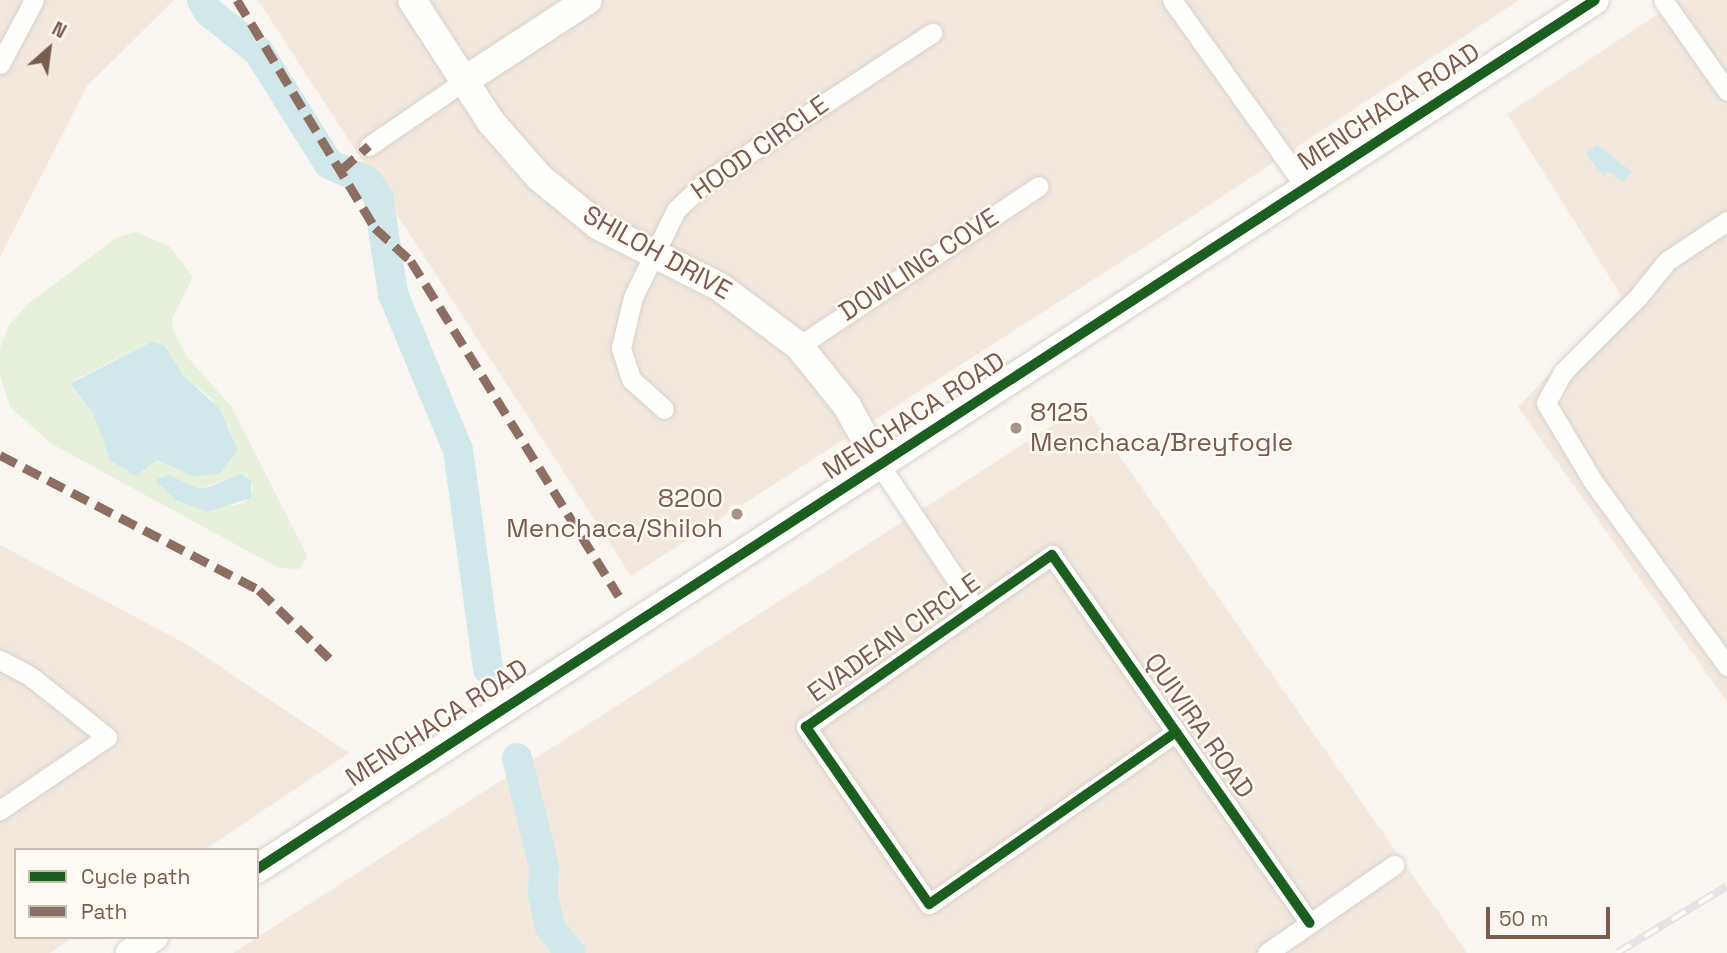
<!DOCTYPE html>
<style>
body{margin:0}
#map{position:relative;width:1727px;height:953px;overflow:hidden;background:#f9f5f0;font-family:"Space Grotesk",sans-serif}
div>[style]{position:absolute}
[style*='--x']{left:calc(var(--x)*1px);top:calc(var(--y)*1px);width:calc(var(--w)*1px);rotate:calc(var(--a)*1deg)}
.residential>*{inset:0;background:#f2e8de}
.green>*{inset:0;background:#e7f0db}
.water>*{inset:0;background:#d0e8ea}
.river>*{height:30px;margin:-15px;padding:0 15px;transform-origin:15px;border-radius:15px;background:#d0e8ea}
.roads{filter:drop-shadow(0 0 2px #d7d1cb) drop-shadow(0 0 2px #d7d1cb)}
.street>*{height:19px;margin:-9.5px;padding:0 9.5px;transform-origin:9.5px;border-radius:9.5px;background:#fefefd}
.secondary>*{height:28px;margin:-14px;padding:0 14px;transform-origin:14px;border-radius:14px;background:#fefefd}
.rail>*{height:8px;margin-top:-4px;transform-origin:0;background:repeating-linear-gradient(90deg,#fffaf3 0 16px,#e6e3e7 0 32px);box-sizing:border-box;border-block:2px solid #e6e3e7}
.quiet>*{height:9px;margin-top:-4.5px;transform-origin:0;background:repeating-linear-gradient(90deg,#8d6e63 0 18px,transparent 0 27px)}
.cycleway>*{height:10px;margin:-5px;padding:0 5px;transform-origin:5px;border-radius:5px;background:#1b5e20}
.dots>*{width:19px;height:19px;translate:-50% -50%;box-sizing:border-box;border:4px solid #fffaf3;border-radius:50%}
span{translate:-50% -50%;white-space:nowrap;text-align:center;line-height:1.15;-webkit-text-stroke:5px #fffaf3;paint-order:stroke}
.street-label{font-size:26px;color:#7a5c4d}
.poi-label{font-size:26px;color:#7a5c4d}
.left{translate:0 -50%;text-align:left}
.right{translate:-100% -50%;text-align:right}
.legend{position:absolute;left:14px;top:848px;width:245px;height:91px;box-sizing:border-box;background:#fffaf3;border:2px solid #cabbb1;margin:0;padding:9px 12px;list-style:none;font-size:21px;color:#7a5c4d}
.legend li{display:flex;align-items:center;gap:14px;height:35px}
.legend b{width:35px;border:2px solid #cabbb1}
.north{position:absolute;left:14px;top:14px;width:70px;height:70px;-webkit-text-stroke:5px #fffaf3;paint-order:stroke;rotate:28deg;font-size:19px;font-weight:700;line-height:28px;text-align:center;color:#7a5c4d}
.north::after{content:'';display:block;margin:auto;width:24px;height:32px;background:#7a5c4d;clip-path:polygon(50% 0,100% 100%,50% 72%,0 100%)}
.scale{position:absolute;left:1486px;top:907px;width:124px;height:32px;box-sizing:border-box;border:4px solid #7a5c4d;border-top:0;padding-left:9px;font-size:21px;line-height:24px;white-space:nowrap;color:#7a5c4d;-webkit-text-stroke:5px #fffaf3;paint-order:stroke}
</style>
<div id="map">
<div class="residential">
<div style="clip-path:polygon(0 0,174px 0,87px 86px,0 257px)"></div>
<div style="clip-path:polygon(258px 0,1519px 0,1188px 219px,631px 576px)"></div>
<div style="clip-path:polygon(1679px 0,1727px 0,1727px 702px,1518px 407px,1622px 297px,1507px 114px)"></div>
<div style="clip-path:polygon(1084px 405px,1467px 953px,233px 953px)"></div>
<div style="clip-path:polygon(0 545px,188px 645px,349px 753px,204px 850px,16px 850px,16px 937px,73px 937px,50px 953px,0 953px)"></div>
</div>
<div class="green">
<div style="clip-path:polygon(evenodd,136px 232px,169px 246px,193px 277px,172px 319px,173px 330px,188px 358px,231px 406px,307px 555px,300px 569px,279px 568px,52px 444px,10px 407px,0 375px,0 348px,9px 325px,30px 302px,118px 237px,136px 232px,150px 342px,164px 345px,183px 375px,211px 398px,228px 425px,238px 450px,220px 473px,195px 477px,156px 460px,141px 473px,72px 387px,76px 379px,150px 342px,136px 232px,169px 475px,198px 488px,246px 475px,254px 487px,244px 503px,230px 506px,169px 475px)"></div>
</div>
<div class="water">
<div style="clip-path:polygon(1597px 145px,1632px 172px,1623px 182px,1607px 171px,1604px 176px,1586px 154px)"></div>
<div style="clip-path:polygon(151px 342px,164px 345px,183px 375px,220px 409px,238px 450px,220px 473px,195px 477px,157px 460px,136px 476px,110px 460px,93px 413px,72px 386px,73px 382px)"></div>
<div style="clip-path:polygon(241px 474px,251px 480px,251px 498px,207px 512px,176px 500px,155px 480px,169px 475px,198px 488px,209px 487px)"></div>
</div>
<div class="river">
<div style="--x:202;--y:0;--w:14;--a:60"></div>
<div style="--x:209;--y:12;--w:63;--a:38.5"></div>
<div style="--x:258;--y:51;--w:133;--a:57.9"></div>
<div style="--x:329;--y:164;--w:42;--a:24.1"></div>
<div style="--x:367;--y:181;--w:19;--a:54"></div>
<div style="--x:378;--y:196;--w:99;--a:81.3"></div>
<div style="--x:393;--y:294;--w:169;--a:67.4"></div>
<div style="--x:458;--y:450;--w:221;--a:82.2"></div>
<div style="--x:517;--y:758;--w:112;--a:76.1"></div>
<div style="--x:544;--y:867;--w:29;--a:92"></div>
<div style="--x:543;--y:896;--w:32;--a:77"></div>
<div style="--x:550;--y:927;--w:33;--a:52"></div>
</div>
<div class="roads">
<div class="street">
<div style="--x:1172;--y:0;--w:231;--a:54.5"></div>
<div style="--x:1663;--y:0;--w:111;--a:54.9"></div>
<div style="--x:0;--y:64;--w:72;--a:-62"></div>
<div style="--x:369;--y:146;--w:115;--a:-34.4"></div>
<div style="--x:1727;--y:221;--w:72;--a:146.3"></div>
<div style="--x:1667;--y:261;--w:46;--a:128.9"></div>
<div style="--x:1638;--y:297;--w:106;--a:135"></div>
<div style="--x:1563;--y:372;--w:35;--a:119"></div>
<div style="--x:1546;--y:403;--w:90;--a:59.1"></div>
<div style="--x:1592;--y:480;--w:230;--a:54"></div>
<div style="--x:799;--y:346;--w:288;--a:-33.7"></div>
<div style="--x:664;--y:409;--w:45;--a:-137.7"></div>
<div style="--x:631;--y:379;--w:33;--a:-108"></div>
<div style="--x:621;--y:348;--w:52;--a:-76.8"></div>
<div style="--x:633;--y:297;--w:97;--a:-63.7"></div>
<div style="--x:676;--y:210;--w:40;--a:-44"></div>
<div style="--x:705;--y:182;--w:272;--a:-33.3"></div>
<div style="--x:881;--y:467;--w:171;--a:56.2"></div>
<div style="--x:0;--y:660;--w:34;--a:28"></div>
<div style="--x:30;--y:676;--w:98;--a:38.4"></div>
<div style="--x:107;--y:737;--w:130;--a:145.7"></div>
<div style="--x:1176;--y:732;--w:301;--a:145.1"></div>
<div style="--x:929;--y:904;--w:216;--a:-124.8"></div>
<div style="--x:806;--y:727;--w:300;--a:-35"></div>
<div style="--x:1052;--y:555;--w:449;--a:55"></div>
<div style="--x:1267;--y:953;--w:155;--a:-34.7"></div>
</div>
<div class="secondary">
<div style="--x:412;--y:0;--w:145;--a:57.1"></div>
<div style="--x:491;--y:122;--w:74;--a:48.8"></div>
<div style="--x:540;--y:178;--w:76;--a:39.1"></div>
<div style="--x:599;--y:226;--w:136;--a:26.8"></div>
<div style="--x:720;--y:287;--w:99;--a:36.8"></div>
<div style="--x:799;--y:346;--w:77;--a:51.3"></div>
<div style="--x:847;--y:406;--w:70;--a:60.9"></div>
<div style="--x:464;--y:81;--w:148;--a:-33.2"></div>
<div style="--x:257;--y:869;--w:1595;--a:-33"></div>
<div style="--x:130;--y:953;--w:29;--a:-34"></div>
</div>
</div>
<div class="rail">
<div style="--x:1617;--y:953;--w:129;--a:-31.3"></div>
</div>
<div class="quiet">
<div style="--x:237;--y:0;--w:267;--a:58.8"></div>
<div style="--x:375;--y:228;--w:49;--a:42.5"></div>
<div style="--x:411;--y:261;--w:394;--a:58.2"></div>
<div style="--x:341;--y:170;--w:37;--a:-41"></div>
<div style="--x:0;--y:455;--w:292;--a:27.5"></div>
<div style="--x:259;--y:590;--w:98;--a:44.2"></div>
</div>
<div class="cycleway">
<div style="--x:1176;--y:732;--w:301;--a:145.1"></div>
<div style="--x:929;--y:904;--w:216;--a:-124.8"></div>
<div style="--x:806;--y:727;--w:300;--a:-35"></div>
<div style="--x:1052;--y:555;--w:449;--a:55"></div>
<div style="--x:257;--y:869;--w:1595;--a:-33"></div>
</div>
<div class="dots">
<div style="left:1016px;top:428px;background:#a69286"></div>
<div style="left:737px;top:514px;background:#a69286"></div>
</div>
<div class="street-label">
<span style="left:1389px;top:107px;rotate:-33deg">MENCHACA ROAD</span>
<span style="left:760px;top:148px;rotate:-35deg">HOOD CIRCLE</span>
<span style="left:657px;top:253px;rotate:29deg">SHILOH DRIVE</span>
<span style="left:919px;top:265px;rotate:-33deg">DOWLING COVE</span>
<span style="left:914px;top:416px;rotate:-33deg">MENCHACA ROAD</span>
<span style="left:894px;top:638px;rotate:-35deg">EVADEAN CIRCLE</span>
<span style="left:437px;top:723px;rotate:-33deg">MENCHACA ROAD</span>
<span style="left:1199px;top:726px;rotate:55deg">QUIVIRA ROAD</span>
</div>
<div class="poi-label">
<span class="left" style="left:1030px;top:428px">8125<br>Menchaca/Breyfogle</span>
<span class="right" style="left:723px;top:514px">8200<br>Menchaca/Shiloh</span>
</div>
<ul class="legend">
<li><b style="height:9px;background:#1b5e20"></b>Cycle path</li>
<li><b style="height:9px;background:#8d6e63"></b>Path</li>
</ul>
<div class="north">N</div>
<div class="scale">50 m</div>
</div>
